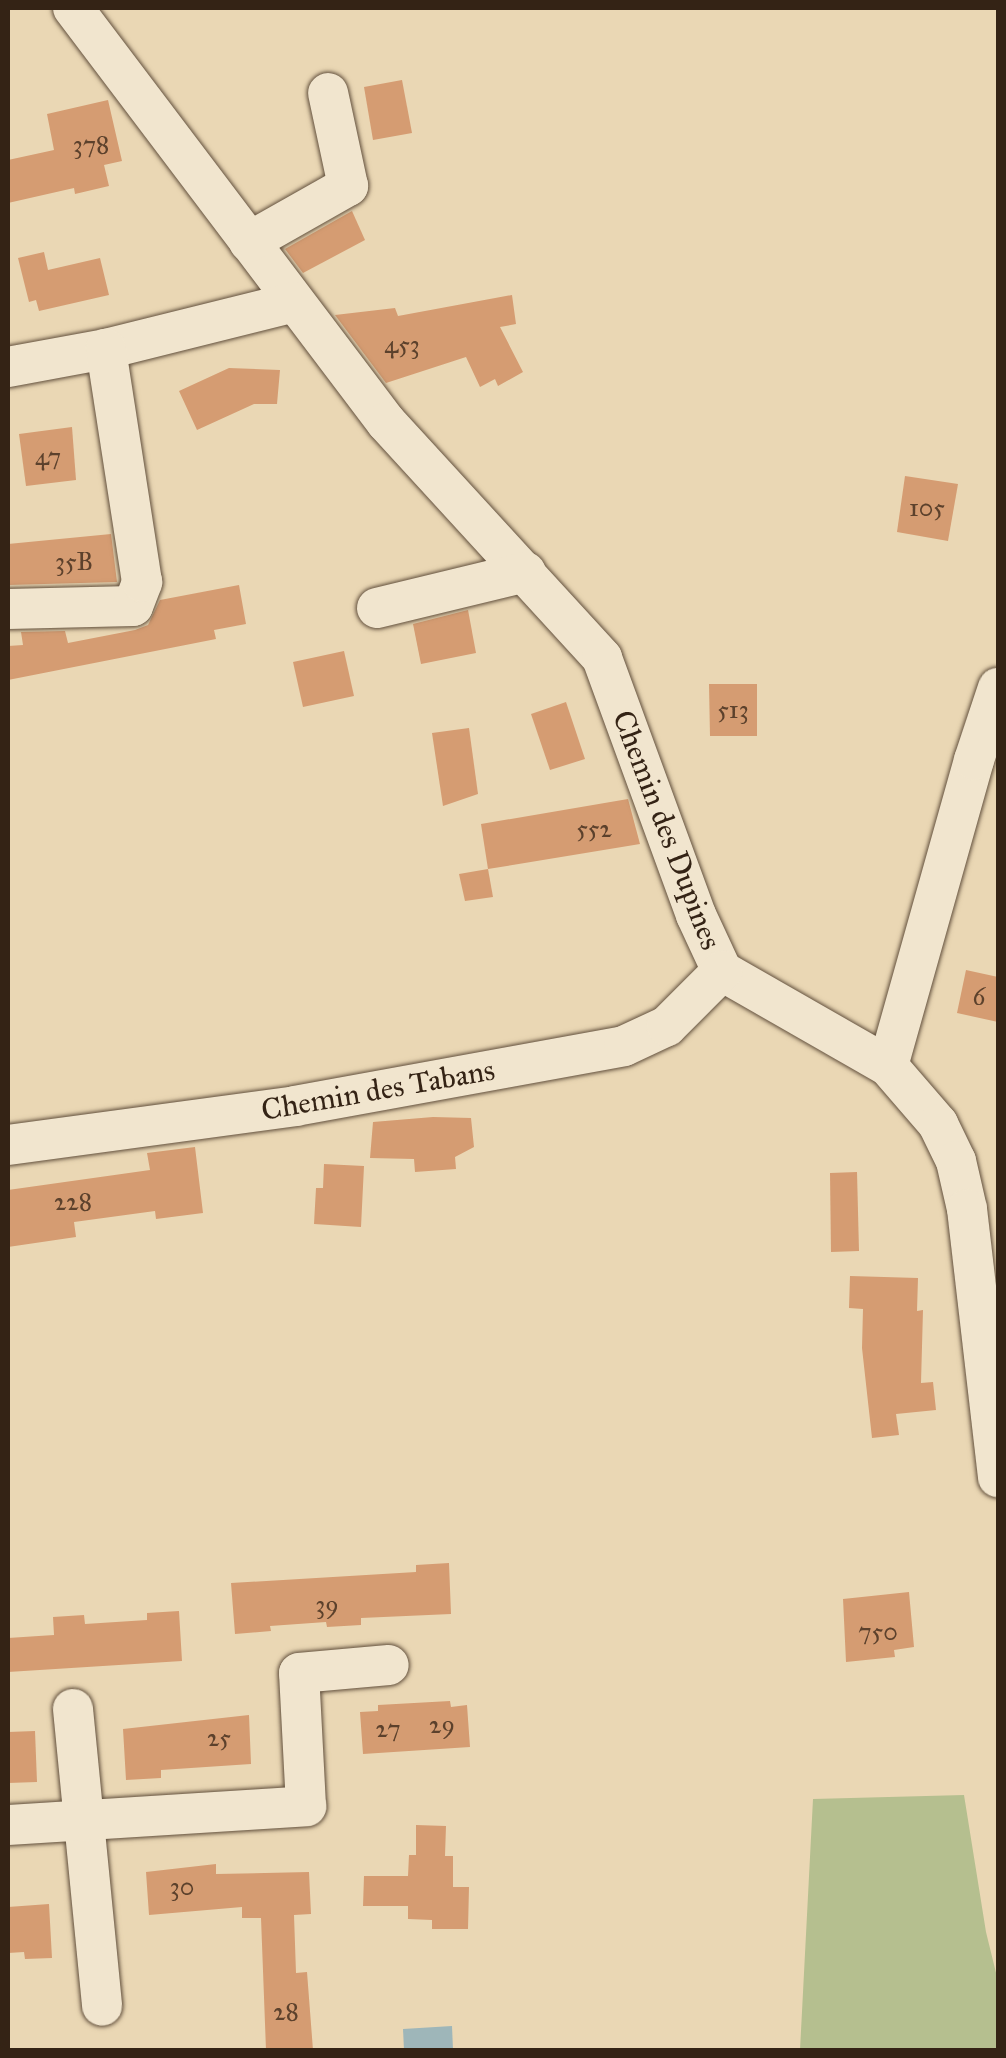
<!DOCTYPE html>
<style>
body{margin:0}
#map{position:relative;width:1006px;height:2058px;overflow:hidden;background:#ead7b4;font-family:"IM FELL Great Primer",serif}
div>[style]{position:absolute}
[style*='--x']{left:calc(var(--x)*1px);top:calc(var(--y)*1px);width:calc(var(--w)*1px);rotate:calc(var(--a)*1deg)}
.green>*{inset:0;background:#b5bf8f}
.water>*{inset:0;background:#9eb6b9}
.building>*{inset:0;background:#d59c72}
.roads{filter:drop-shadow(0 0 2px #62503d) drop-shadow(0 0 2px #62503d)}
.minor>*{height:40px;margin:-20px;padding:0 20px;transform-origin:20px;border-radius:20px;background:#f1e5ce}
span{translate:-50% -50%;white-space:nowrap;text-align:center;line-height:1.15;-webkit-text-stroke:8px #f1e5ce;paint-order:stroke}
.number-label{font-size:25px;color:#5c412c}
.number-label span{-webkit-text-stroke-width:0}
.street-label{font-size:30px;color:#342315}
.frame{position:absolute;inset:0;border:10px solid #342315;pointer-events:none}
</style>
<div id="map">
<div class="green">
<div style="clip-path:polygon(964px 1795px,986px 1932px,998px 1981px,998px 2050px,800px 2050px,813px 1799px)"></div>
</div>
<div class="water">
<div style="clip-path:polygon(452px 2026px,453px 2050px,404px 2050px,403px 2029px)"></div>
</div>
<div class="building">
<div style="clip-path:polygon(402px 80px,412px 133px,373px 140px,364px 87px)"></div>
<div style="clip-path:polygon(108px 100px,122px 161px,104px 165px,109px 186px,75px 194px,74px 188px,8px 203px,8px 160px,54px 150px,47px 114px)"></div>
<div style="clip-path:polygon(352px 211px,365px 240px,303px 273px,285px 249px)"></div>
<div style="clip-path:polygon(44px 252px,48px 270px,100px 258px,109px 295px,39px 311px,36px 300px,29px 302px,18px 258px)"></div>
<div style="clip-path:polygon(512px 295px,516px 324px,500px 327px,523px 372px,498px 386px,495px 379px,480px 387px,466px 357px,386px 383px,335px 315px,395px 308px,398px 316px)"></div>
<div style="clip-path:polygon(229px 368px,280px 370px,277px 404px,254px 404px,197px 430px,179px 391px)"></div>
<div style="clip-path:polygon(72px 427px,76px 480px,26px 486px,19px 434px)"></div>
<div style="clip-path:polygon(905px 476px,958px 484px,948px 541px,897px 532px)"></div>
<div style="clip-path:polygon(111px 534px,117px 582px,8px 585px,8px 544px)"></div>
<div style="clip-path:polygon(239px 585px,246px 624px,214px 630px,216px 639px,8px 680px,8px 646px,23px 645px,21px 632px,65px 631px,68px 643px,135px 630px,148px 625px,160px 600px)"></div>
<div style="clip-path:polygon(468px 610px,476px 653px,421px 664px,413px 624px)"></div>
<div style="clip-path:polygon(344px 651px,354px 696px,303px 707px,293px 662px)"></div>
<div style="clip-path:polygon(709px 684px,757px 684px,757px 736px,710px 736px)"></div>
<div style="clip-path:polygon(566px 702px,585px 759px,550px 770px,531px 714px)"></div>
<div style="clip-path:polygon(469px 728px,478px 794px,443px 806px,432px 733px)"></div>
<div style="clip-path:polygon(628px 799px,640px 844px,488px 869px,481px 824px)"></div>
<div style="clip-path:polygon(488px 869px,493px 897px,465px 901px,459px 874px)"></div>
<div style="clip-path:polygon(966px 970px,998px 977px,998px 1022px,957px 1013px)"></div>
<div style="clip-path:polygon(433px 1117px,471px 1118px,474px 1147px,455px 1157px,456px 1169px,415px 1172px,414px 1159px,370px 1158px,373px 1122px)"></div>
<div style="clip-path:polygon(195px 1147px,203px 1213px,156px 1219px,155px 1211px,74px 1222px,76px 1237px,8px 1247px,8px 1190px,150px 1170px,147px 1153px)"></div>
<div style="clip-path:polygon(324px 1164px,364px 1166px,361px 1227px,314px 1224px,316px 1188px,323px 1188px)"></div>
<div style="clip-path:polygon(857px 1172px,859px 1251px,831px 1252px,830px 1173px)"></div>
<div style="clip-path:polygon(850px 1276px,918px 1278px,917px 1311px,923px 1310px,921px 1383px,933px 1382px,936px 1410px,896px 1414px,899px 1435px,872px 1438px,862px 1348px,863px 1309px,849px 1308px)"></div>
<div style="clip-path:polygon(449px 1563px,451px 1614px,361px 1618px,361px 1625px,327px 1627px,326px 1622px,270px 1626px,271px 1631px,235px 1634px,231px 1583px,416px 1572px,416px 1565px)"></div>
<div style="clip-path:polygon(909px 1592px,914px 1647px,894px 1650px,895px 1657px,846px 1662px,843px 1599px)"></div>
<div style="clip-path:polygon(179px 1611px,182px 1661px,8px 1672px,8px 1638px,54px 1635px,53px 1617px,84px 1615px,85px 1624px,147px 1620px,147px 1613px)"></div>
<div style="clip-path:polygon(450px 1701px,451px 1707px,467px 1705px,470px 1747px,363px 1754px,360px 1712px,378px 1711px,378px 1705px)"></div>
<div style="clip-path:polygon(249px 1715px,251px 1764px,161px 1770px,161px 1778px,126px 1780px,123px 1729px)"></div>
<div style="clip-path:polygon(35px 1731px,37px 1782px,8px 1783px,8px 1732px)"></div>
<div style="clip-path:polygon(416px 1825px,446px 1826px,445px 1856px,453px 1856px,453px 1887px,469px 1887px,468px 1929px,432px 1929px,432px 1920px,408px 1919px,408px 1906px,363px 1906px,364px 1876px,408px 1876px,409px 1855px,416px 1855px)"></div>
<div style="clip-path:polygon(216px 1864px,216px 1874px,309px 1872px,311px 1914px,294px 1915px,296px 1973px,307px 1972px,313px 2050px,266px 2050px,261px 1918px,242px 1918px,242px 1907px,149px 1915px,146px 1872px)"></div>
<div style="clip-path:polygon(49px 1904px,52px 1958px,25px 1959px,24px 1952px,8px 1953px,8px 1907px)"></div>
</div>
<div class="roads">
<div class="minor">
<div style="--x:73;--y:8;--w:519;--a:52.91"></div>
<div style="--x:386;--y:422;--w:320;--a:47.5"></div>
<div style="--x:602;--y:658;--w:274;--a:69.9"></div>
<div style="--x:696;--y:915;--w:62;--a:65.1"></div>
<div style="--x:722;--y:971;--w:191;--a:29.8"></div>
<div style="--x:888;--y:1066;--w:77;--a:49.2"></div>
<div style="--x:938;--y:1124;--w:41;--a:64.1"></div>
<div style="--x:956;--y:1161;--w:49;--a:77.1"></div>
<div style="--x:967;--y:1209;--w:270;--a:83.4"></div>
<div style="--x:249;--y:242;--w:114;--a:-29.5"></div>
<div style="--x:348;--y:186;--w:95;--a:-102.1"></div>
<div style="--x:8;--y:367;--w:100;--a:-10.4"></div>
<div style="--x:106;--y:349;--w:194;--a:-14"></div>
<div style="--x:377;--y:608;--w:153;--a:-13.6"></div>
<div style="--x:8;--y:609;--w:125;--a:-1.4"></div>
<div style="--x:133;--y:606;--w:26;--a:-69"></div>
<div style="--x:142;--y:582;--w:236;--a:-98.8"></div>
<div style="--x:888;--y:1066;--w:318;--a:-74.3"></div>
<div style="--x:974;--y:760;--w:76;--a:-71.6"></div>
<div style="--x:8;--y:1145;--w:290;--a:-7.7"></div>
<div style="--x:295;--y:1106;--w:334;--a:-10.3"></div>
<div style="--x:624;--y:1046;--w:47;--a:-24.9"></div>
<div style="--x:667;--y:1026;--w:78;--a:-45"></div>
<div style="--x:73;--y:1709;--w:298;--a:84.4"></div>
<div style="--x:8;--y:1825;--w:299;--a:-3.6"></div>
<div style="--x:306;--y:1806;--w:133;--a:-93"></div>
<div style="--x:299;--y:1673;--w:90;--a:-5.1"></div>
</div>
</div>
<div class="number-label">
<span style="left:91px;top:145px">378</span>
<span style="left:402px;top:345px">453</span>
<span style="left:48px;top:457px">47</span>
<span style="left:927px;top:508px">105</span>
<span style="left:74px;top:562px">35B</span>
<span style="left:733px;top:710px">513</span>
<span style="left:594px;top:829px">552</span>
<span style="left:979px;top:997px">6</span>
<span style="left:73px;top:1202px">228</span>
<span style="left:327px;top:1605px">39</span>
<span style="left:878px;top:1632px">750</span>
<span style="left:442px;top:1725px">29</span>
<span style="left:388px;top:1729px">27</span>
<span style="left:219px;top:1738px">25</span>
<span style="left:182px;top:1887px">30</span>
<span style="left:286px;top:2012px">28</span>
</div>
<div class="street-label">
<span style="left:667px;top:830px;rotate:69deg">Chemin des Dupines</span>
<span style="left:378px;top:1090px;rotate:-10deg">Chemin des Tabans</span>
</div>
<div class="frame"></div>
</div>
